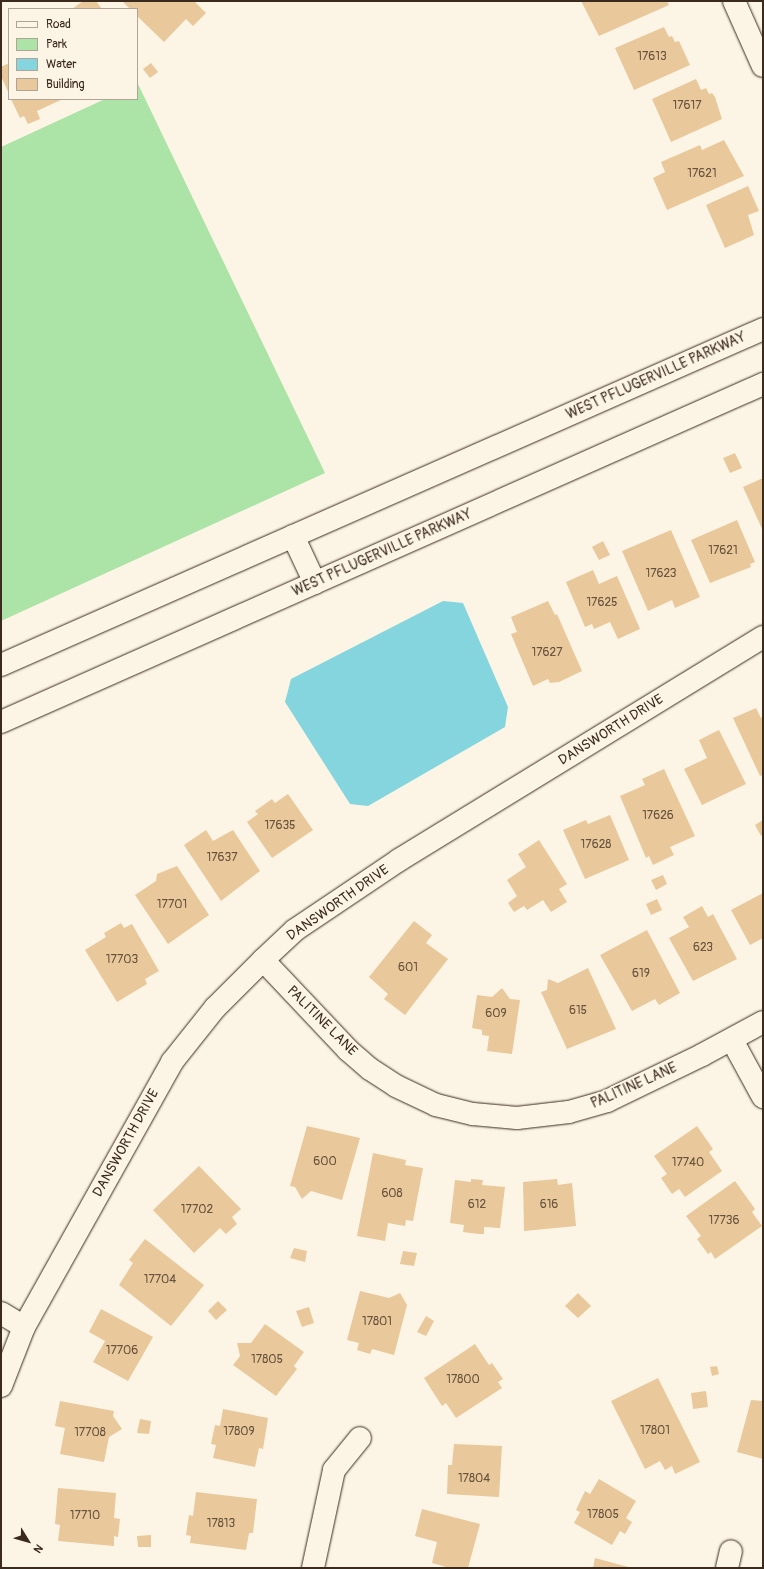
<!DOCTYPE html>
<style>
body{margin:0}
#map{position:relative;width:764px;height:1569px;overflow:hidden;background:#fcf5e5;font-family:Pangolin,sans-serif}
div>[style]{position:absolute}
[style*='--x']{left:calc(var(--x)*1px);top:calc(var(--y)*1px);width:calc(var(--w)*1px);rotate:calc(var(--a)*1deg)}
.green>*{inset:0;background:#ace3a6}
.water>*{inset:0;background:#84d5dd}
.building>*{inset:0;background:#e9c89b}
.roads{filter:drop-shadow(0 0 1px #3b2a1e) drop-shadow(0 0 1px #3b2a1e)}
.minor>*{height:22px;margin:-11px;padding:0 11px;transform-origin:11px;border-radius:11px;background:#fcf5e5}
.major>*{height:22px;margin:-11px;padding:0 11px;transform-origin:11px;border-radius:11px;background:#fcf5e5}
span{translate:-50% -50%;white-space:nowrap;text-align:center;line-height:1.15;-webkit-text-stroke:4px #fcf5e5;paint-order:stroke}
.number-label{font-size:12px;color:#66523d}
.number-label span{-webkit-text-stroke-width:0}
.street-label{font-size:14px;color:#3b2a1e}
.frame{position:absolute;inset:0;border:2px solid #3b2a1e;pointer-events:none}
.legend{position:absolute;left:8px;top:8px;width:130px;height:92px;box-sizing:border-box;background:#fcf5e5;border:1px solid #afa495;margin:0;padding:5px 7px;list-style:none;font-size:12px;color:#3b2a1e}
.legend li{display:flex;align-items:center;gap:8px;height:20px}
.legend b{width:20px;border:1px solid #afa495}
.north{position:absolute;left:8px;top:1521px;width:40px;height:40px;-webkit-text-stroke:3px #fcf5e5;paint-order:stroke;rotate:127deg;font-size:11px;font-weight:700;line-height:16px;text-align:center;color:#3b2a1e}
.north::after{content:'';display:block;margin:auto;width:14px;height:18px;background:#3b2a1e;clip-path:polygon(50% 0,100% 100%,50% 72%,0 100%)}
</style>
<div id="map">
<div class="green">
<div style="clip-path:polygon(138px 84px,325px 473px,1px 621px,1px 147px,105px 99px,137px 99px)"></div>
</div>
<div class="water">
<div style="clip-path:polygon(443px 601px,463px 603px,508px 707px,505px 727px,368px 806px,350px 804px,285px 702px,291px 679px)"></div>
</div>
<div class="building">
<div style="clip-path:polygon(83px 1px,96px 1px,102px 9px,72px 9px)"></div>
<div style="clip-path:polygon(122px 1px,194px 1px,206px 13px,193px 26px,186px 19px,164px 42px,137px 16px,137px 9px,130px 9px)"></div>
<div style="clip-path:polygon(581px 1px,667px 1px,669px 5px,599px 36px)"></div>
<div style="clip-path:polygon(664px 27px,669px 37px,672px 36px,675px 42px,679px 41px,690px 65px,634px 90px,615px 48px)"></div>
<div style="clip-path:polygon(9px 63px,9px 94px,1px 76px,1px 67px)"></div>
<div style="clip-path:polygon(151px 63px,158px 72px,150px 78px,143px 69px)"></div>
<div style="clip-path:polygon(696px 79px,701px 90px,706px 88px,709px 94px,712px 93px,715px 97px,722px 119px,671px 142px,652px 99px)"></div>
<div style="clip-path:polygon(11px 99px,63px 99px,37px 111px,40px 119px,28px 124px,24px 116px,20px 118px)"></div>
<div style="clip-path:polygon(724px 140px,744px 176px,667px 210px,653px 178px,665px 172px,661px 162px,700px 145px,702px 150px)"></div>
<div style="clip-path:polygon(748px 186px,759px 211px,748px 215px,754px 235px,725px 248px,706px 205px)"></div>
<div style="clip-path:polygon(735px 453px,742px 468px,730px 473px,723px 458px)"></div>
<div style="clip-path:polygon(763px 478px,763px 531px,743px 487px)"></div>
<div style="clip-path:polygon(737px 520px,755px 562px,750px 564px,751px 567px,710px 583px,691px 540px)"></div>
<div style="clip-path:polygon(671px 530px,700px 597px,675px 608px,672px 600px,648px 611px,622px 551px)"></div>
<div style="clip-path:polygon(603px 541px,610px 555px,599px 560px,592px 547px)"></div>
<div style="clip-path:polygon(593px 570px,599px 584px,617px 576px,640px 629px,618px 639px,610px 622px,594px 629px,592px 624px,585px 627px,566px 582px)"></div>
<div style="clip-path:polygon(548px 601px,555px 615px,557px 614px,582px 671px,559px 682px,550px 683px,548px 679px,533px 686px,511px 634px,517px 632px,511px 617px)"></div>
<div style="clip-path:polygon(756px 708px,761px 718px,763px 717px,763px 775px,760px 776px,733px 718px)"></div>
<div style="clip-path:polygon(719px 730px,746px 784px,702px 805px,684px 769px,707px 758px,699px 740px)"></div>
<div style="clip-path:polygon(664px 769px,695px 836px,670px 847px,674px 855px,653px 865px,649px 856px,646px 858px,620px 796px,645px 785px,642px 779px)"></div>
<div style="clip-path:polygon(288px 794px,313px 830px,272px 858px,247px 822px,258px 814px,255px 811px,272px 799px,275px 803px)"></div>
<div style="clip-path:polygon(610px 815px,629px 860px,585px 879px,563px 830px,586px 820px,588px 824px)"></div>
<div style="clip-path:polygon(763px 820px,763px 834px,761px 836px,755px 825px)"></div>
<div style="clip-path:polygon(206px 830px,213px 841px,233px 830px,260px 871px,221px 901px,184px 845px)"></div>
<div style="clip-path:polygon(539px 840px,567px 884px,559px 889px,567px 902px,551px 912px,543px 900px,527px 910px,524px 906px,514px 912px,508px 903px,517px 896px,507px 880px,526px 867px,518px 854px)"></div>
<div style="clip-path:polygon(177px 866px,209px 915px,168px 944px,135px 895px,156px 881px,157px 874px)"></div>
<div style="clip-path:polygon(663px 875px,667px 884px,656px 890px,651px 880px)"></div>
<div style="clip-path:polygon(763px 893px,763px 938px,750px 945px,731px 910px)"></div>
<div style="clip-path:polygon(657px 899px,662px 910px,651px 915px,646px 904px)"></div>
<div style="clip-path:polygon(702px 906px,708px 917px,713px 914px,737px 959px,693px 981px,669px 938px,689px 927px,683px 917px)"></div>
<div style="clip-path:polygon(414px 921px,432px 935px,426px 943px,448px 959px,405px 1015px,384px 999px,388px 994px,369px 977px)"></div>
<div style="clip-path:polygon(121px 923px,124px 928px,132px 924px,159px 971px,145px 979px,147px 984px,117px 1002px,85px 950px,106px 937px,104px 933px)"></div>
<div style="clip-path:polygon(647px 930px,680px 993px,659px 1005px,655px 999px,632px 1011px,600px 955px)"></div>
<div style="clip-path:polygon(588px 968px,616px 1029px,567px 1049px,541px 992px,547px 990px,548px 979px,558px 983px)"></div>
<div style="clip-path:polygon(502px 988px,510px 999px,520px 1000px,512px 1054px,487px 1051px,489px 1036px,482px 1035px,482px 1030px,472px 1028px,477px 995px,492px 997px)"></div>
<div style="clip-path:polygon(307px 1126px,360px 1138px,342px 1200px,311px 1191px,302px 1199px,295px 1187px,290px 1186px)"></div>
<div style="clip-path:polygon(697px 1126px,713px 1149px,709px 1152px,722px 1171px,685px 1197px,679px 1189px,672px 1194px,661px 1178px,667px 1174px,654px 1156px)"></div>
<div style="clip-path:polygon(373px 1153px,406px 1160px,405px 1165px,423px 1168px,413px 1221px,406px 1220px,405px 1226px,388px 1223px,385px 1241px,357px 1236px)"></div>
<div style="clip-path:polygon(199px 1166px,241px 1209px,232px 1217px,237px 1224px,226px 1234px,220px 1228px,194px 1253px,153px 1210px)"></div>
<div style="clip-path:polygon(471px 1179px,483px 1180px,482px 1185px,505px 1187px,500px 1228px,484px 1227px,484px 1234px,479px 1234px,463px 1232px,464px 1225px,450px 1223px,455px 1180px,471px 1182px)"></div>
<div style="clip-path:polygon(557px 1179px,558px 1185px,572px 1183px,576px 1226px,524px 1231px,523px 1182px)"></div>
<div style="clip-path:polygon(735px 1181px,755px 1209px,752px 1212px,762px 1226px,715px 1259px,711px 1252px,708px 1254px,697px 1239px,701px 1236px,686px 1216px)"></div>
<div style="clip-path:polygon(145px 1239px,204px 1285px,171px 1326px,119px 1285px,133px 1263px,129px 1260px)"></div>
<div style="clip-path:polygon(294px 1248px,307px 1251px,305px 1262px,290px 1258px)"></div>
<div style="clip-path:polygon(403px 1251px,417px 1253px,414px 1266px,400px 1264px)"></div>
<div style="clip-path:polygon(360px 1291px,389px 1298px,400px 1293px,407px 1305px,394px 1355px,372px 1349px,370px 1354px,357px 1350px,359px 1343px,347px 1340px)"></div>
<div style="clip-path:polygon(578px 1293px,591px 1306px,578px 1318px,565px 1306px)"></div>
<div style="clip-path:polygon(218px 1301px,227px 1310px,216px 1320px,208px 1311px)"></div>
<div style="clip-path:polygon(309px 1307px,314px 1323px,302px 1327px,296px 1311px)"></div>
<div style="clip-path:polygon(101px 1309px,153px 1337px,128px 1381px,93px 1362px,105px 1341px,89px 1332px)"></div>
<div style="clip-path:polygon(426px 1316px,434px 1321px,426px 1336px,417px 1332px)"></div>
<div style="clip-path:polygon(265px 1324px,304px 1352px,294px 1366px,297px 1369px,276px 1396px,233px 1365px,240px 1356px,237px 1343px,251px 1343px)"></div>
<div style="clip-path:polygon(475px 1344px,489px 1365px,492px 1363px,503px 1379px,498px 1382px,502px 1388px,456px 1418px,446px 1403px,442px 1406px,424px 1378px)"></div>
<div style="clip-path:polygon(717px 1366px,719px 1374px,712px 1376px,710px 1367px)"></div>
<div style="clip-path:polygon(658px 1378px,700px 1462px,675px 1474px,672px 1466px,665px 1470px,660px 1461px,645px 1469px,611px 1401px)"></div>
<div style="clip-path:polygon(706px 1391px,708px 1407px,693px 1409px,691px 1393px)"></div>
<div style="clip-path:polygon(751px 1400px,763px 1401px,763px 1459px,737px 1452px)"></div>
<div style="clip-path:polygon(60px 1401px,114px 1411px,113px 1416px,122px 1429px,109px 1437px,104px 1462px,60px 1454px,65px 1428px,55px 1426px)"></div>
<div style="clip-path:polygon(223px 1409px,268px 1418px,263px 1449px,259px 1448px,255px 1467px,213px 1458px,216px 1445px,211px 1444px,215px 1425px,220px 1426px)"></div>
<div style="clip-path:polygon(140px 1419px,151px 1421px,149px 1434px,137px 1433px)"></div>
<div style="clip-path:polygon(454px 1444px,502px 1446px,499px 1497px,447px 1494px,448px 1465px,452px 1465px)"></div>
<div style="clip-path:polygon(599px 1479px,636px 1501px,626px 1518px,632px 1522px,625px 1534px,620px 1531px,612px 1545px,574px 1523px,580px 1512px,576px 1510px,585px 1491px,590px 1494px)"></div>
<div style="clip-path:polygon(58px 1488px,116px 1493px,114px 1518px,120px 1519px,118px 1537px,114px 1536px,114px 1546px,58px 1541px,60px 1525px,55px 1524px)"></div>
<div style="clip-path:polygon(196px 1492px,257px 1499px,253px 1533px,249px 1533px,246px 1550px,190px 1543px,191px 1536px,186px 1535px,189px 1515px,193px 1516px)"></div>
<div style="clip-path:polygon(422px 1509px,480px 1524px,468px 1568px,450px 1568px,432px 1563px,437px 1542px,415px 1536px)"></div>
<div style="clip-path:polygon(151px 1535px,151px 1547px,138px 1547px,137px 1536px)"></div>
<div style="clip-path:polygon(595px 1558px,632px 1568px,593px 1568px)"></div>
</div>
<div class="roads">
<div class="minor">
<div style="--x:734;--y:1;--w:71;--a:66"></div>
<div style="--x:263;--y:960;--w:124;--a:46.6"></div>
<div style="--x:348;--y:1050;--w:29;--a:41"></div>
<div style="--x:370;--y:1069;--w:31;--a:33"></div>
<div style="--x:396;--y:1086;--w:44;--a:25.4"></div>
<div style="--x:436;--y:1105;--w:38;--a:14"></div>
<div style="--x:473;--y:1114;--w:44;--a:5.2"></div>
<div style="--x:517;--y:1118;--w:52;--a:-6.6"></div>
<div style="--x:569;--y:1112;--w:40;--a:-16"></div>
<div style="--x:607;--y:1101;--w:106;--a:-25.8"></div>
<div style="--x:702;--y:1055;--w:69;--a:-28.4"></div>
<div style="--x:732;--y:1040;--w:65;--a:61.5"></div>
<div style="--x:1;--y:1313;--w:27;--a:31"></div>
<div style="--x:1;--y:1386;--w:63;--a:-68.7"></div>
<div style="--x:24;--y:1327;--w:304;--a:-60.8"></div>
<div style="--x:172;--y:1062;--w:69;--a:-51.5"></div>
<div style="--x:215;--y:1008;--w:68;--a:-45"></div>
<div style="--x:263;--y:960;--w:44;--a:-43.2"></div>
<div style="--x:295;--y:930;--w:125;--a:-33.9"></div>
<div style="--x:399;--y:860;--w:427;--a:-31.5"></div>
<div style="--x:313;--y:1568;--w:100;--a:-77.9"></div>
<div style="--x:334;--y:1470;--w:41;--a:-50.9"></div>
<div style="--x:727;--y:1568;--w:17;--a:-77"></div>
</div>
<div class="major">
<div style="--x:293;--y:536;--w:52;--a:64.9"></div>
<div style="--x:1;--y:665;--w:833;--a:-23.79"></div>
<div style="--x:1;--y:722;--w:834;--a:-23.92"></div>
</div>
</div>
<div class="number-label">
<span style="left:652px;top:57px">17613</span>
<span style="left:687px;top:106px">17617</span>
<span style="left:702px;top:174px">17621</span>
<span style="left:723px;top:551px">17621</span>
<span style="left:661px;top:574px">17623</span>
<span style="left:602px;top:603px">17625</span>
<span style="left:547px;top:653px">17627</span>
<span style="left:658px;top:816px">17626</span>
<span style="left:280px;top:826px">17635</span>
<span style="left:596px;top:845px">17628</span>
<span style="left:222px;top:858px">17637</span>
<span style="left:172px;top:905px">17701</span>
<span style="left:703px;top:948px">623</span>
<span style="left:122px;top:960px">17703</span>
<span style="left:408px;top:968px">601</span>
<span style="left:641px;top:974px">619</span>
<span style="left:578px;top:1011px">615</span>
<span style="left:496px;top:1014px">609</span>
<span style="left:325px;top:1162px">600</span>
<span style="left:688px;top:1163px">17740</span>
<span style="left:392px;top:1194px">608</span>
<span style="left:477px;top:1205px">612</span>
<span style="left:549px;top:1205px">616</span>
<span style="left:197px;top:1210px">17702</span>
<span style="left:724px;top:1221px">17736</span>
<span style="left:160px;top:1280px">17704</span>
<span style="left:377px;top:1322px">17801</span>
<span style="left:122px;top:1351px">17706</span>
<span style="left:267px;top:1360px">17805</span>
<span style="left:463px;top:1380px">17800</span>
<span style="left:655px;top:1431px">17801</span>
<span style="left:239px;top:1432px">17809</span>
<span style="left:90px;top:1433px">17708</span>
<span style="left:474px;top:1479px">17804</span>
<span style="left:603px;top:1515px">17805</span>
<span style="left:85px;top:1516px">17710</span>
<span style="left:221px;top:1524px">17813</span>
</div>
<div class="street-label">
<span style="left:656px;top:376px;rotate:-24deg">WEST PFLUGERVILLE PARKWAY</span>
<span style="left:382px;top:553px;rotate:-24deg">WEST PFLUGERVILLE PARKWAY</span>
<span style="left:611px;top:730px;rotate:-32deg">DANSWORTH DRIVE</span>
<span style="left:338px;top:903px;rotate:-35deg">DANSWORTH DRIVE</span>
<span style="left:322px;top:1021px;rotate:45deg">PALITINE LANE</span>
<span style="left:634px;top:1086px;rotate:-24deg">PALITINE LANE</span>
<span style="left:126px;top:1143px;rotate:-61deg">DANSWORTH DRIVE</span>
</div>
<div class="frame"></div>
<ul class="legend">
<li><b style="height:5px;background:#fcf5e5"></b>Road</li>
<li><b style="height:11px;background:#ace3a6"></b>Park</li>
<li><b style="height:11px;background:#84d5dd"></b>Water</li>
<li><b style="height:11px;background:#e9c89b"></b>Building</li>
</ul>
<div class="north">N</div>
</div>
